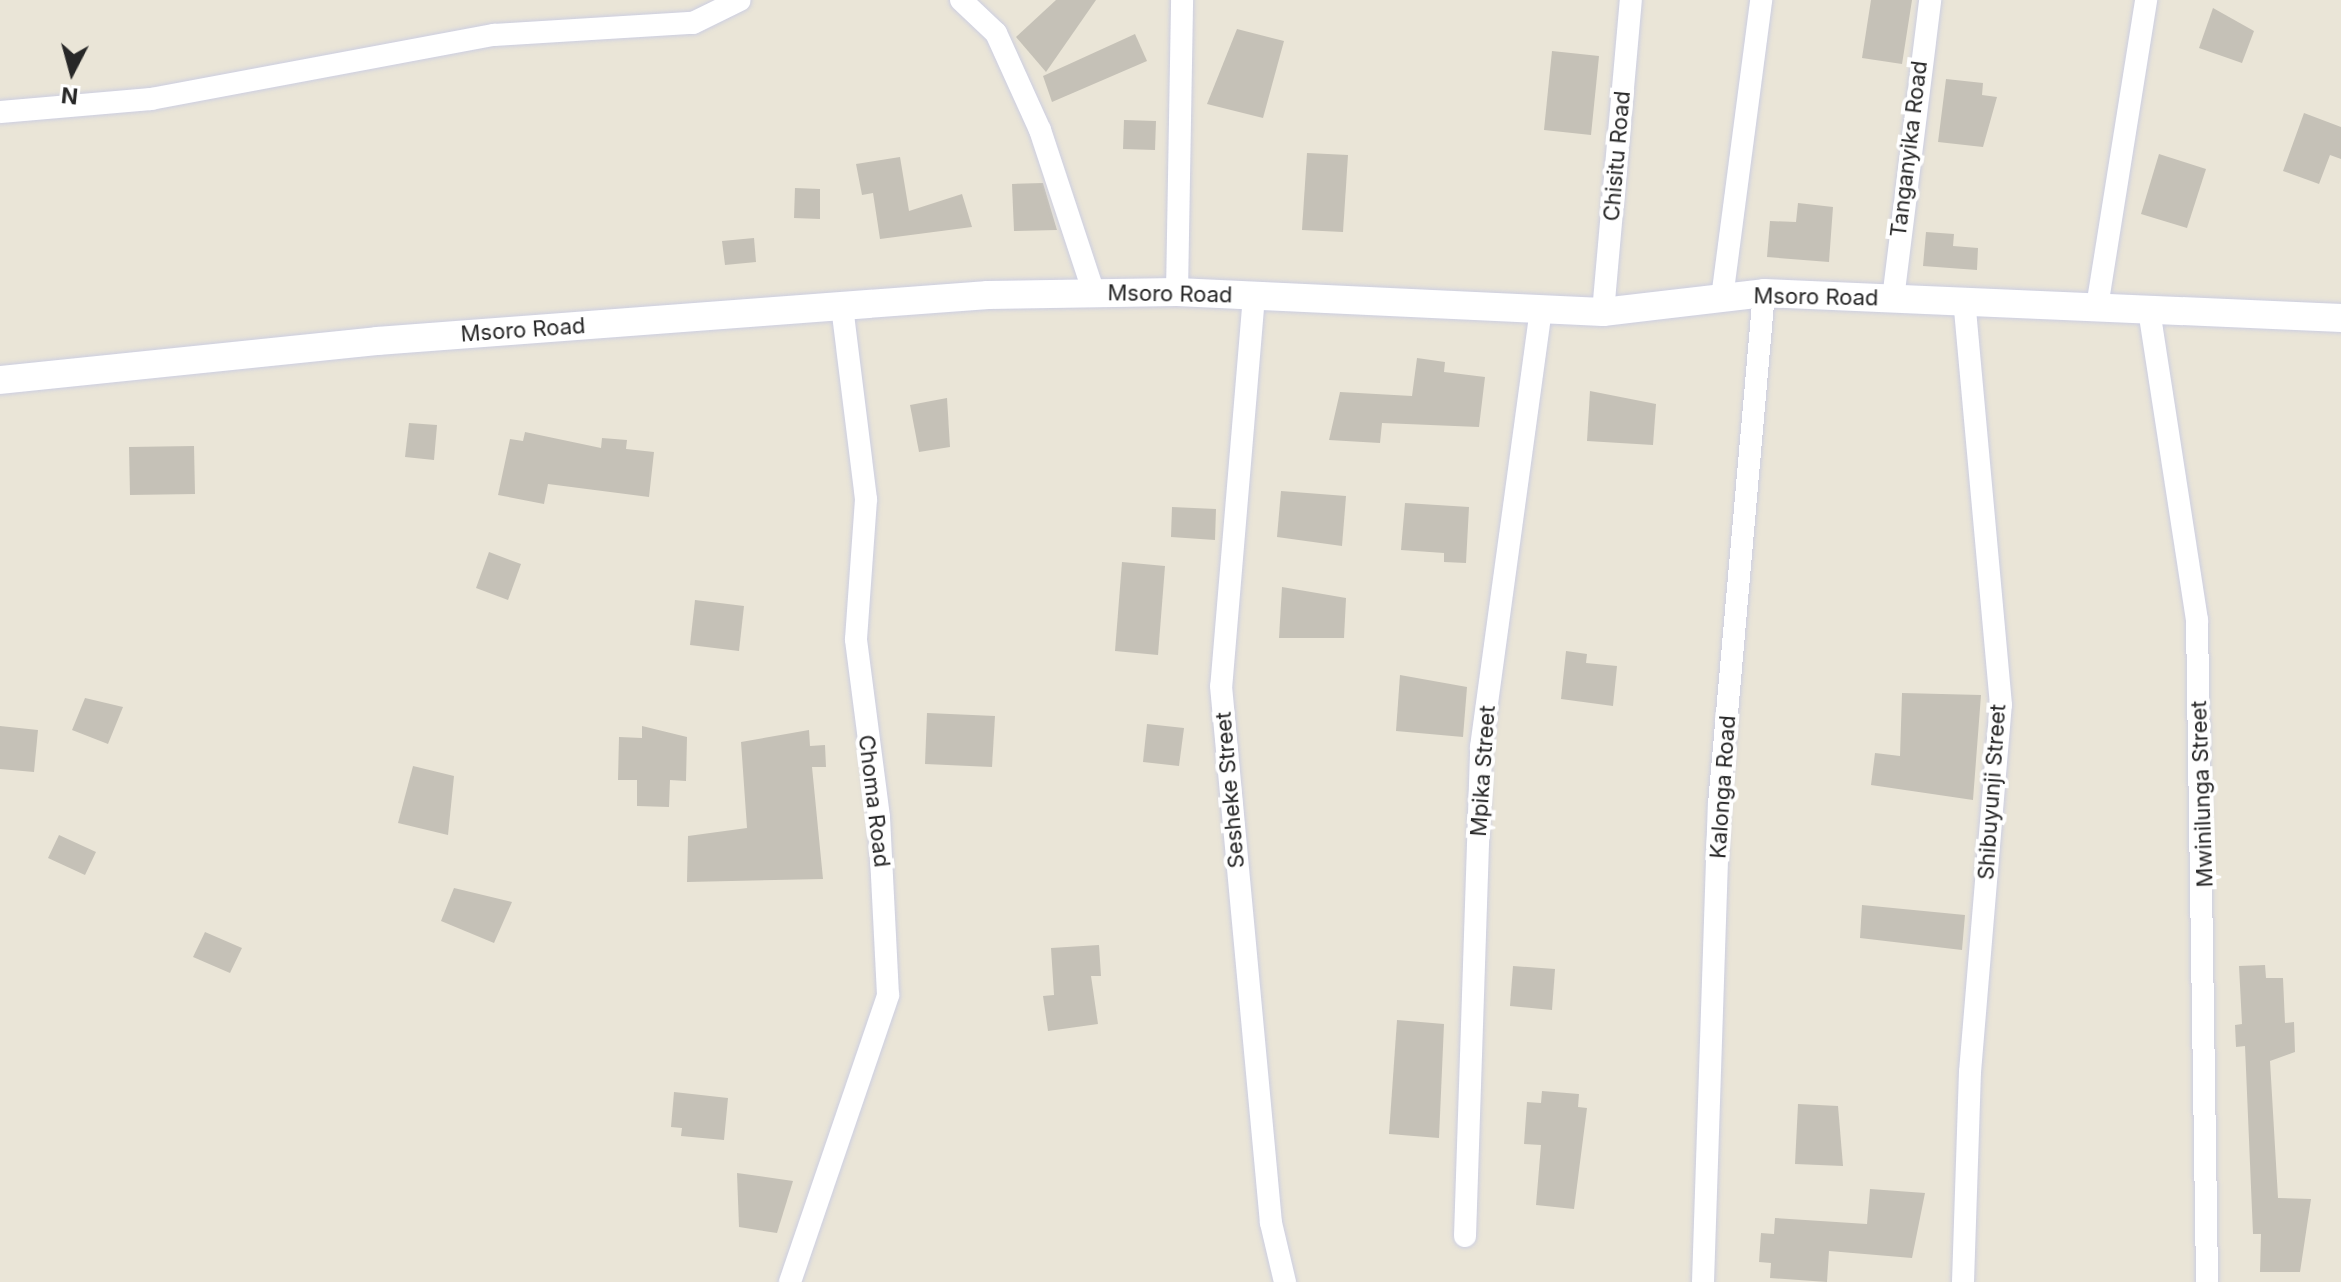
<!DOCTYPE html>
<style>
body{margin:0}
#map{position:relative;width:2341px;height:1282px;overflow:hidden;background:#eae5d7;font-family:Inter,sans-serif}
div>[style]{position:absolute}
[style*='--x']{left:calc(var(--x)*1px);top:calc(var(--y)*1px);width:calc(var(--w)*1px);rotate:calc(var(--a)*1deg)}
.building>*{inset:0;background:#c5c1b7}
.roads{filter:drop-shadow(0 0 2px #cccee1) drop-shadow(0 0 2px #cccee1)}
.minor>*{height:22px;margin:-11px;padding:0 11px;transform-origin:11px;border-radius:11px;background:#fff}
.tertiary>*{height:28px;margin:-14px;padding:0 14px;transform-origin:14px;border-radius:14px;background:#fff}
span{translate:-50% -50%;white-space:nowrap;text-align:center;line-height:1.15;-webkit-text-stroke:8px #fff;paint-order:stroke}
.street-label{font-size:22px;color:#272727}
.north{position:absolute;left:32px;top:32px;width:80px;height:80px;-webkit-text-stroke:6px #fff;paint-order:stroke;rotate:186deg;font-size:22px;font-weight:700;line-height:32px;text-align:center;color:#272727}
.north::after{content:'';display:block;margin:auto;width:28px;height:36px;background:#272727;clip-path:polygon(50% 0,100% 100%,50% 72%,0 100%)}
</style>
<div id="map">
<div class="building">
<div style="clip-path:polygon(1056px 0,1096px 0,1046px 72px,1016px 37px)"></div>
<div style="clip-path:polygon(1871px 0,1912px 0,1902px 64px,1862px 58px)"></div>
<div style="clip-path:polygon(2213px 8px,2254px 31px,2242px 63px,2199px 48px)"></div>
<div style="clip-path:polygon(1237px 29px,1284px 41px,1263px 118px,1207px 104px)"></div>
<div style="clip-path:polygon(1135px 34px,1147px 61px,1052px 102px,1043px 76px)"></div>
<div style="clip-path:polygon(1552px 51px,1599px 56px,1591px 135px,1544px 130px)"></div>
<div style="clip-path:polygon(1946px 79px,1983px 83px,1982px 95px,1997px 97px,1983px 147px,1938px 142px)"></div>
<div style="clip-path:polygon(2304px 113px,2341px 127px,2341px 159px,2330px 155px,2319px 184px,2283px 171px)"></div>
<div style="clip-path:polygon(1124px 120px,1156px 121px,1155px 150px,1123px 149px)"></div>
<div style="clip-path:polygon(1307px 153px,1348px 155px,1343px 232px,1302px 230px)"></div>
<div style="clip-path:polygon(2159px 154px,2206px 169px,2187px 228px,2141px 214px)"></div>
<div style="clip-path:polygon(900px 157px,909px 211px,962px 194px,972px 227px,880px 239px,873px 193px,862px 195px,856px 164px)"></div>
<div style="clip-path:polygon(1043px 183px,1057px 230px,1014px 231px,1012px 184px)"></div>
<div style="clip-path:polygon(795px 188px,820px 189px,820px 219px,794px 218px)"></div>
<div style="clip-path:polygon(1798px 203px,1833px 207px,1829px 262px,1767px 257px,1770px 221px,1796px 222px)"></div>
<div style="clip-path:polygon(1926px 232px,1954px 234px,1953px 246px,1978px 248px,1977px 270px,1923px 266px)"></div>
<div style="clip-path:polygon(754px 238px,756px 262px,725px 265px,722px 241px)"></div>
<div style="clip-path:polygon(1417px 358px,1445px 362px,1444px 372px,1485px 377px,1479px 427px,1382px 423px,1380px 443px,1329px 440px,1340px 392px,1412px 396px)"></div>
<div style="clip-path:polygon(1590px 391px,1656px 404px,1653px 445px,1587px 441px)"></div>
<div style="clip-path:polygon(947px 398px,950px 447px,919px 452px,910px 405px)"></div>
<div style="clip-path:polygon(409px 423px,437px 425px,434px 460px,405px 457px)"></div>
<div style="clip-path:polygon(525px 432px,601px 448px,602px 438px,627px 440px,626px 449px,654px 452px,649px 497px,548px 484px,544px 504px,498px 495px,510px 439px,523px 441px)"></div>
<div style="clip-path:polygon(194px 446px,195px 494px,130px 495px,129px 447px)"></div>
<div style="clip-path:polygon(1281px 491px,1346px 496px,1342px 546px,1277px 537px)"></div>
<div style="clip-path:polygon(1405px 503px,1469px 507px,1466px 563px,1444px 562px,1444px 553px,1401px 550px)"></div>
<div style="clip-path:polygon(1172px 507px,1216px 509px,1215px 540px,1171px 537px)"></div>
<div style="clip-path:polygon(489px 552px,521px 564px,508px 600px,476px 588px)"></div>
<div style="clip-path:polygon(1122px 562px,1165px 566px,1158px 655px,1115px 651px)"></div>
<div style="clip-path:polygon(1282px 587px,1346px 598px,1344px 638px,1279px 638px)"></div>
<div style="clip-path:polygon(695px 600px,744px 606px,739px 651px,690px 645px)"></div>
<div style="clip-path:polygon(1566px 651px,1587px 654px,1586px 663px,1617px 666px,1613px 706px,1561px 699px)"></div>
<div style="clip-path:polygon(1400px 675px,1467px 687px,1463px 737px,1396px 731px)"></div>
<div style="clip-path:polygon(1902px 693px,1981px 695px,1973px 800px,1871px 785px,1875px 753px,1900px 756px)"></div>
<div style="clip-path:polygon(85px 698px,123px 707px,108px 744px,72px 730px)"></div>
<div style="clip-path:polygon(927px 713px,995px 716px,992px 767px,925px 764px)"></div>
<div style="clip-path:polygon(1147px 724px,1184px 728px,1179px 766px,1143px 762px)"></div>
<div style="clip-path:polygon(0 726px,38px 730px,34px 772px,0 769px)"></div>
<div style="clip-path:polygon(642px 726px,687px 737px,686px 781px,670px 780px,669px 807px,637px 806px,637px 780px,618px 780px,619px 737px,642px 738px)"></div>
<div style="clip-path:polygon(809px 730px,810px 746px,825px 745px,826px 767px,812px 767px,823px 879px,687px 882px,688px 836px,747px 828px,741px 742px)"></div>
<div style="clip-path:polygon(413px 766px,454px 776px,448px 835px,398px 823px)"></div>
<div style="clip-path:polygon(59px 835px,96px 852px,85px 875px,48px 858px)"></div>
<div style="clip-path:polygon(454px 888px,512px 902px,494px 943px,441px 921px)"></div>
<div style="clip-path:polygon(1862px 905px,1965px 915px,1962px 950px,1860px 938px)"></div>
<div style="clip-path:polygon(205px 932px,242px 948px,230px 973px,193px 957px)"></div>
<div style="clip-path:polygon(1099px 945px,1101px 976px,1091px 976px,1098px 1024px,1048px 1031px,1043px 996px,1054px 995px,1051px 948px)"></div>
<div style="clip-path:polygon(2265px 965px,2266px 978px,2283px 978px,2285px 1023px,2294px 1022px,2295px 1052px,2270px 1061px,2278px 1198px,2311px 1199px,2300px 1272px,2260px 1272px,2261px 1234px,2253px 1234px,2245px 1046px,2236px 1047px,2235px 1025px,2242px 1024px,2239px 966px)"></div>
<div style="clip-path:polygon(1513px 966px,1555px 969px,1552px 1010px,1510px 1006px)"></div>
<div style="clip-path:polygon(1397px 1020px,1444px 1024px,1439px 1138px,1389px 1134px)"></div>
<div style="clip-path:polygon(1542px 1091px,1579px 1094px,1578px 1107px,1587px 1108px,1574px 1209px,1536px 1205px,1541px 1145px,1524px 1144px,1527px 1102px,1541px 1103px)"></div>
<div style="clip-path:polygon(674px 1092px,728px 1098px,724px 1140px,681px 1136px,682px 1128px,671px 1127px)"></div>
<div style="clip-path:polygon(1798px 1104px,1838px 1106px,1843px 1166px,1795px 1164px)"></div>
<div style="clip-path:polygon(737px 1173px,793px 1181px,777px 1233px,739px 1227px)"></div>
<div style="clip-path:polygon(1870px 1189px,1925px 1193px,1912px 1258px,1829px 1251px,1827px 1282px,1770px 1278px,1771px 1263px,1759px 1262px,1761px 1233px,1774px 1234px,1775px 1218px,1867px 1224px)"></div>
</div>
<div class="roads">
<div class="minor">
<div style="--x:961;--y:0;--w:48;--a:43.3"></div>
<div style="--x:996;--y:33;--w:107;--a:65.6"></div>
<div style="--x:1040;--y:130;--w:172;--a:71.7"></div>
<div style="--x:0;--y:112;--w:152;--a:-4.9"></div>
<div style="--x:151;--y:99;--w:349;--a:-10.6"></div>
<div style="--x:494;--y:35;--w:199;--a:-3.5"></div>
<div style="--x:693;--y:23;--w:52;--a:-26.1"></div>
<div style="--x:1177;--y:292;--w:292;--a:-89"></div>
<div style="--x:1254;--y:296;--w:391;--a:94.8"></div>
<div style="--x:1221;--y:686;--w:539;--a:84.68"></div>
<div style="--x:1271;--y:1223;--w:61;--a:76.7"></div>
<div style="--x:1722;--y:298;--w:301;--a:-82.5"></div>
<div style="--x:1893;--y:299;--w:301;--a:-82.9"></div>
<div style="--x:2097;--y:307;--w:311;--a:-80.9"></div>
<div style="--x:2149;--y:310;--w:314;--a:81.2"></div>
<div style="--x:2197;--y:620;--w:662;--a:89.13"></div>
<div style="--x:1603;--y:312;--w:313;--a:-84.9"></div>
<div style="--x:1465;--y:1236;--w:489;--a:-88.1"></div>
<div style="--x:1481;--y:747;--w:442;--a:-82.2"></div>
<div style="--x:790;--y:1282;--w:303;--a:-71.1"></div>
<div style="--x:888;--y:995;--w:178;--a:-92.9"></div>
<div style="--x:879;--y:817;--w:179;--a:-97.4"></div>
<div style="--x:856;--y:639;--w:140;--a:-85.9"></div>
<div style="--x:866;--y:499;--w:194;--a:-97.1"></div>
<div style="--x:1703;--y:1282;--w:478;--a:-88.1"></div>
<div style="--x:1719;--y:804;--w:513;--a:-84.97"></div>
<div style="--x:1963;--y:1282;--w:210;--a:-88.1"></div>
<div style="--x:1970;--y:1072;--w:368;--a:-85.2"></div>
<div style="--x:2001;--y:705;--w:405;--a:-95.2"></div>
</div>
<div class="tertiary">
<div style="--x:0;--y:380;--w:379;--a:-5.9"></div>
<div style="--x:377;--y:341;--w:613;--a:-4.31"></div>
<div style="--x:988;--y:295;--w:189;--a:-0.9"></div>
<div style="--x:1177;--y:292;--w:426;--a:2.7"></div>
<div style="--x:1603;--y:312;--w:162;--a:-6.7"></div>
<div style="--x:1764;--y:293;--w:578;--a:2.48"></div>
</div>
</div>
<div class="street-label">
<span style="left:1909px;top:149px;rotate:-83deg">Tanganyika Road</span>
<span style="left:1617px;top:156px;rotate:-85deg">Chisitu Road</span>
<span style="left:1170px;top:294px;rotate:1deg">Msoro Road</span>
<span style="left:1816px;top:297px;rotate:1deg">Msoro Road</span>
<span style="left:523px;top:330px;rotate:-4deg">Msoro Road</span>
<span style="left:1483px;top:771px;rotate:-86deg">Mpika Street</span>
<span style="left:1723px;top:787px;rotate:-86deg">Kalonga Road</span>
<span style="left:1230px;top:790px;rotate:-95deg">Sesheke Street</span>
<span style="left:1992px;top:792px;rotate:-86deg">Shibuyunji Street</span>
<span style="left:2202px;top:794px;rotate:-92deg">Mwinilunga Street</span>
<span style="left:874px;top:801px;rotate:83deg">Choma Road</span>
</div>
<div class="north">N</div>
</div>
